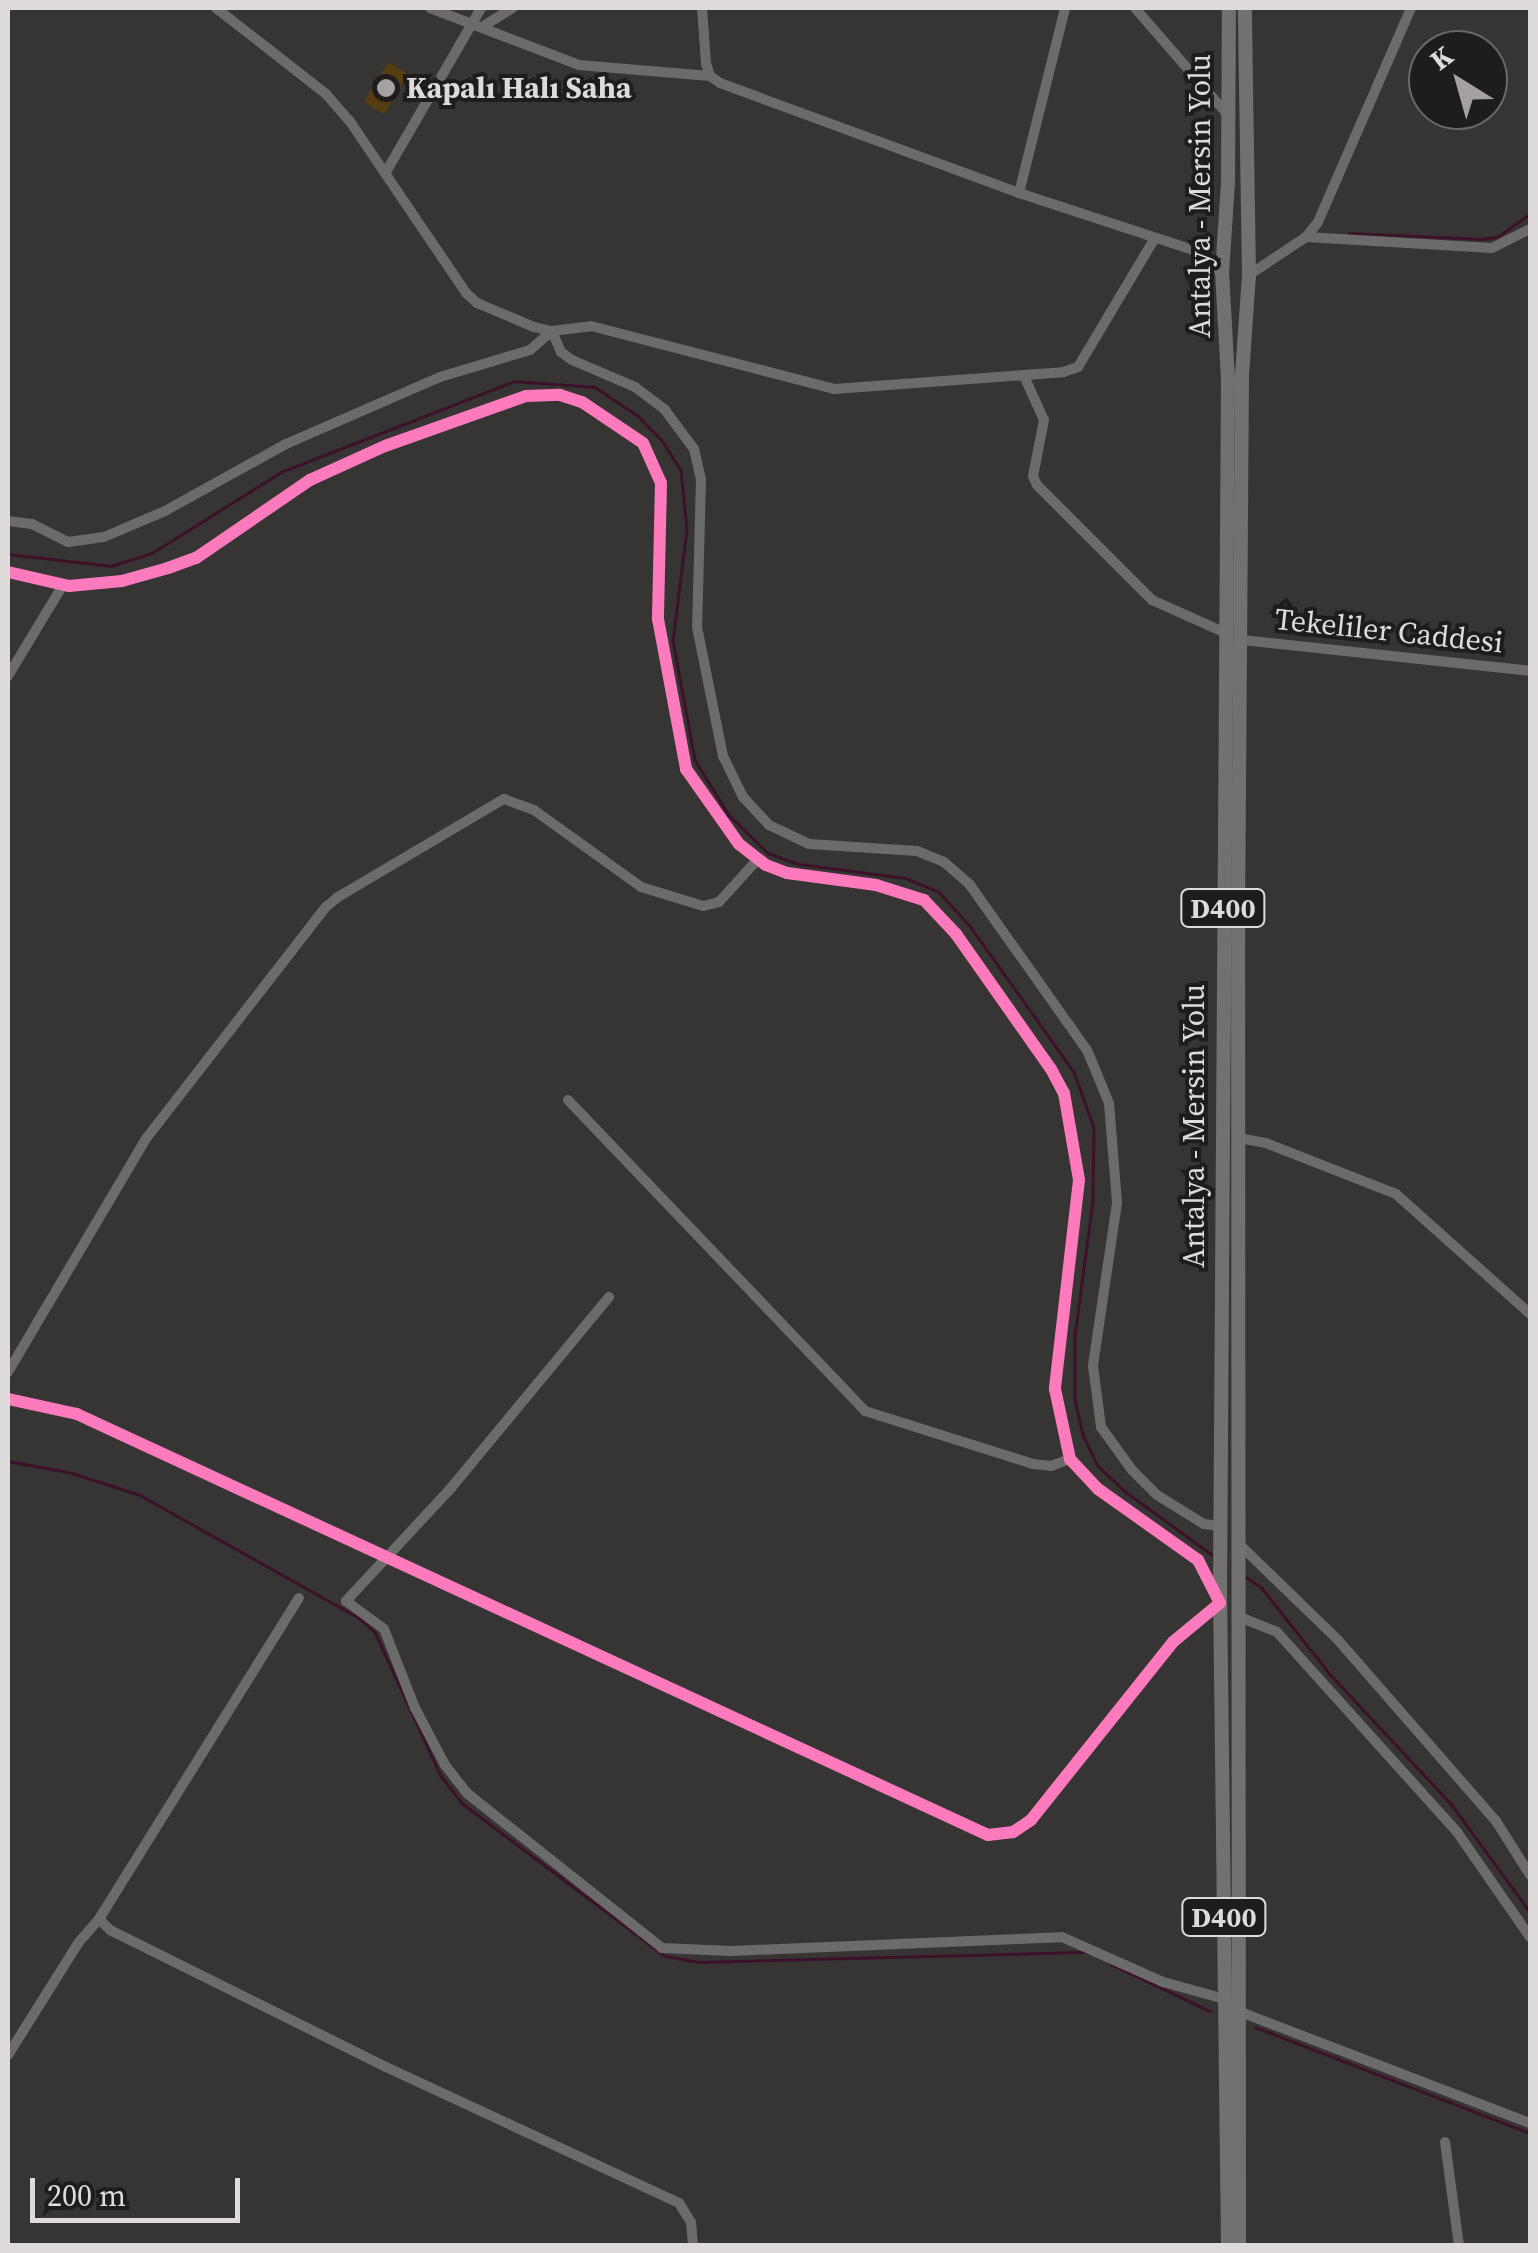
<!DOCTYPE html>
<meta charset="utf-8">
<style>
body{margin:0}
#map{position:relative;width:1538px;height:2253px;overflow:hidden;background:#373534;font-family:"Source Serif 4",serif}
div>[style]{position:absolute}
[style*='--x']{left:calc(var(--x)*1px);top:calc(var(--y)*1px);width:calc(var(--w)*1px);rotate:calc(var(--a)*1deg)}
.green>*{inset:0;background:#563d12}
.stream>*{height:2.5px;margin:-1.25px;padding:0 1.25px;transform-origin:1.25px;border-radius:1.25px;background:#3c1229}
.minor>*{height:10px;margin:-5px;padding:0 5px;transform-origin:5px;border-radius:5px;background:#6c6b6b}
.highway>*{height:14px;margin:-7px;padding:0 7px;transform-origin:7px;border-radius:7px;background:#737170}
.cycleway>*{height:12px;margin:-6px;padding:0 6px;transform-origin:6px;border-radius:6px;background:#fd7abc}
.dots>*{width:28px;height:28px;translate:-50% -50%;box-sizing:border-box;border:5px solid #1e1c1c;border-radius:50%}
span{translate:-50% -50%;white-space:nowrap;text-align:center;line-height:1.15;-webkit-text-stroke:8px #1e1c1c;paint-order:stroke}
.shield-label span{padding:2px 8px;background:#1e1c1c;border:2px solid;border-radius:8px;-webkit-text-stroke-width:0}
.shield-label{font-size:28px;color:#dedbda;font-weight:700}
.poi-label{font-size:30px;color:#dedbda;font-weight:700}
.left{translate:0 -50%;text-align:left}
.street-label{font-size:30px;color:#dedbda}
.frame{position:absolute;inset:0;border:10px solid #dedbda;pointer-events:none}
.north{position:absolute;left:1408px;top:30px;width:100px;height:100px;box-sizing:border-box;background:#1e1c1c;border:2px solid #6b6868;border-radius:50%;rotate:323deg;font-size:28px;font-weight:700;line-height:40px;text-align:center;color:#dedbda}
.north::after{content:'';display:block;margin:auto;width:35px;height:45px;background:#a4a1a0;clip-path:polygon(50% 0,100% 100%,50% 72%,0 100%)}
.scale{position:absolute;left:30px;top:2178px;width:210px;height:45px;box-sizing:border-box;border:5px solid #dedbda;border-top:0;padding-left:12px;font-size:30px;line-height:35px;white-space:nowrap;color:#dedbda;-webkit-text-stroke:8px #1e1c1c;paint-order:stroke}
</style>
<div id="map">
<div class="green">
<div style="clip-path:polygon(388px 62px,408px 74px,384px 114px,364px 102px)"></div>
</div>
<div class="stream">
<div style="--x:1349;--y:233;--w:133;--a:2.6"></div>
<div style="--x:1482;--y:239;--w:15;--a:-8"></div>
<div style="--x:1497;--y:237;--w:40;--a:-34.9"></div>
<div style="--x:8;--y:554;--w:104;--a:6.6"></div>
<div style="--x:111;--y:566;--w:43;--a:-17.6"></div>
<div style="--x:152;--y:553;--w:152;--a:-32.1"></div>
<div style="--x:281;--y:472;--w:250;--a:-21.3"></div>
<div style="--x:514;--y:381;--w:81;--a:4.2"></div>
<div style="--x:595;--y:387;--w:52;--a:34"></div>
<div style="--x:638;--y:416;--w:34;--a:45"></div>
<div style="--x:662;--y:440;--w:36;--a:58"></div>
<div style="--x:681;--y:470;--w:59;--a:84.2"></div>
<div style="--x:687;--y:529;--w:113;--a:97.1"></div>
<div style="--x:673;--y:641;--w:121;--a:79.5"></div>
<div style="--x:695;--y:760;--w:65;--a:58.3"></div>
<div style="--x:729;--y:815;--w:54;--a:44.3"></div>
<div style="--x:768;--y:853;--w:33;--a:20"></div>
<div style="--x:799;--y:864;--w:107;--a:7.5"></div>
<div style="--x:905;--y:878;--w:37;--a:22"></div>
<div style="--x:939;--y:892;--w:46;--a:47.6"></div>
<div style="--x:970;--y:926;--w:179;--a:54.5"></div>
<div style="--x:1074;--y:1072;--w:59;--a:70.3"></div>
<div style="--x:1094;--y:1128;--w:73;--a:90.8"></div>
<div style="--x:1093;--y:1201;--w:136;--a:97.6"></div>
<div style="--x:1075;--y:1336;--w:64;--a:90"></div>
<div style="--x:1075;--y:1400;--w:36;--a:77"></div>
<div style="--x:1083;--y:1435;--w:34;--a:64"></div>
<div style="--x:1098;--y:1466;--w:38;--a:43"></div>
<div style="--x:1126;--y:1492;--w:110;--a:36.1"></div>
<div style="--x:8;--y:1461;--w:65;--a:10.6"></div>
<div style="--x:72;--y:1473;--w:71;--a:17.9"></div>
<div style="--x:140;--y:1495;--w:251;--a:29.3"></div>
<div style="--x:359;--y:1618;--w:21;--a:41"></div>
<div style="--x:375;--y:1632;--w:158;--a:65.4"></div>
<div style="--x:441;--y:1776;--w:34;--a:52"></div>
<div style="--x:462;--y:1803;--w:254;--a:37"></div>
<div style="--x:665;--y:1956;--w:34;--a:10"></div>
<div style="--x:698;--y:1962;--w:388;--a:-1.5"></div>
<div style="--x:1243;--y:1575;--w:23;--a:34"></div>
<div style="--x:1262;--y:1588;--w:110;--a:51.7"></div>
<div style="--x:1330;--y:1674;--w:179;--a:47"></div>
<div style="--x:1452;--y:1805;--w:132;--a:53.9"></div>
<div style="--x:1111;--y:1964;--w:110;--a:25.4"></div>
<div style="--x:1255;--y:2027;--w:295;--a:21.1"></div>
</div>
<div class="minor">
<div style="--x:216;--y:8;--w:140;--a:38"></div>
<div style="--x:326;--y:94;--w:35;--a:49"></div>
<div style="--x:349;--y:120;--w:209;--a:55.9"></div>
<div style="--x:466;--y:293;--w:15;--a:42"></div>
<div style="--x:477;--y:303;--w:62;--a:22.8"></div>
<div style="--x:534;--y:327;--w:18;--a:13"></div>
<div style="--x:552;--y:331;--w:39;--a:-7"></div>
<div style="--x:591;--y:326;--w:251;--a:14.5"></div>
<div style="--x:834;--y:389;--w:230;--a:-4.2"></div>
<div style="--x:1063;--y:372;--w:16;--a:-18"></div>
<div style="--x:1078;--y:367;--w:150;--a:-59.2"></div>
<div style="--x:430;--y:8;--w:160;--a:20.9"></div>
<div style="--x:579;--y:65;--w:131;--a:4.8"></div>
<div style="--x:702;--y:8;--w:55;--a:85.8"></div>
<div style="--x:706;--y:63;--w:14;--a:73"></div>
<div style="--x:710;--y:76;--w:12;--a:35"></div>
<div style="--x:720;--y:83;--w:319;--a:20.2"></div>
<div style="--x:1019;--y:193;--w:189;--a:18.1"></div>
<div style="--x:1199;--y:252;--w:28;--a:42"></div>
<div style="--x:1135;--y:8;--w:142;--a:49"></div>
<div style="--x:482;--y:27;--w:36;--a:-32"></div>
<div style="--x:386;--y:172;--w:190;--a:-59.9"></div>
<div style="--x:1019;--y:193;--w:191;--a:-76"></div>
<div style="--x:1306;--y:237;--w:186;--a:3.4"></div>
<div style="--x:1492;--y:248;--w:42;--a:-26.6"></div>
<div style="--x:1249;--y:275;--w:69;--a:-33.7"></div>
<div style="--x:1306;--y:237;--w:19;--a:-51"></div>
<div style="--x:1318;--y:222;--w:233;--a:-66.5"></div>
<div style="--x:552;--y:331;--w:23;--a:67"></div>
<div style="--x:561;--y:352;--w:14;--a:36"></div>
<div style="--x:572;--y:360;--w:69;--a:23.2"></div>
<div style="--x:635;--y:387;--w:38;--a:37"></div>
<div style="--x:665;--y:410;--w:49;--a:53.4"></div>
<div style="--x:694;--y:449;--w:31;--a:77"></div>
<div style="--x:701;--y:479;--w:148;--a:91.5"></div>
<div style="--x:697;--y:627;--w:132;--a:78.6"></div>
<div style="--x:723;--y:756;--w:46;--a:64"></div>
<div style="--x:743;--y:797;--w:38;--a:47"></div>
<div style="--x:769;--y:825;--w:44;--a:25.4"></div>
<div style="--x:809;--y:844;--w:108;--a:3.7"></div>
<div style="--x:917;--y:851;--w:29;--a:22"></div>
<div style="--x:944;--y:862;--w:35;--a:41"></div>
<div style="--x:970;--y:885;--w:202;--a:54.7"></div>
<div style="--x:1087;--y:1050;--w:57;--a:67.5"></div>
<div style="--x:1109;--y:1103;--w:100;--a:85.4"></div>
<div style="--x:1117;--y:1203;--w:165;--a:98.4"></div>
<div style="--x:1093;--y:1366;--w:62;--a:82.5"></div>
<div style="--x:1101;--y:1427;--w:53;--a:54.2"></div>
<div style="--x:1132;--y:1470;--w:35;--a:45"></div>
<div style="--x:1157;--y:1495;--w:55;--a:31.7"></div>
<div style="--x:1204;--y:1524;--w:16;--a:7"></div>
<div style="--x:1024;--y:376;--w:48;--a:65.6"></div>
<div style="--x:1044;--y:420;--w:57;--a:101.1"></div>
<div style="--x:1033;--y:476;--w:10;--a:66"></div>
<div style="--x:1037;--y:485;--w:163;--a:45"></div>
<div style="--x:1152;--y:600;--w:83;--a:24.1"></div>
<div style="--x:8;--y:521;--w:24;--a:7"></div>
<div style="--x:32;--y:524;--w:40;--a:26.6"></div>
<div style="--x:68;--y:542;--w:36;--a:-8"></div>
<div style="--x:104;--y:537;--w:66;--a:-23.1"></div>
<div style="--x:165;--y:511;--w:138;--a:-29"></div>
<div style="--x:286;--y:444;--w:168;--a:-23.5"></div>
<div style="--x:440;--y:377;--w:94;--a:-16.7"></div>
<div style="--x:530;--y:350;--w:29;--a:-41"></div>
<div style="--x:8;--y:572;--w:63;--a:12.9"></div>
<div style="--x:69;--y:586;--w:53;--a:-5.4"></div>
<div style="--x:122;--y:581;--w:48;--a:-15.8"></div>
<div style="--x:168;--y:568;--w:30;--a:-20"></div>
<div style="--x:196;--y:558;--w:138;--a:-34.4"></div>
<div style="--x:310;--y:480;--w:82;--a:-24.4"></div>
<div style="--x:385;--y:446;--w:150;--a:-19.5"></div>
<div style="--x:526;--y:396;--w:34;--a:-2"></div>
<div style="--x:560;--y:395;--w:23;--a:18"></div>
<div style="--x:582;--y:402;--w:73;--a:33.9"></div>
<div style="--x:643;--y:443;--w:44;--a:65.8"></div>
<div style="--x:661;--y:483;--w:136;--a:91.3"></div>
<div style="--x:658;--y:619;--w:153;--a:79.4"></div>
<div style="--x:686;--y:769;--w:92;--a:54.8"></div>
<div style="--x:739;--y:844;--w:34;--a:38"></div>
<div style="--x:766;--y:865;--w:22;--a:21"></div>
<div style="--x:787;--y:873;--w:90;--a:7.7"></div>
<div style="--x:876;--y:885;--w:50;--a:17.4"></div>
<div style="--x:924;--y:900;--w:47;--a:46.7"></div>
<div style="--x:956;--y:934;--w:165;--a:54.9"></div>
<div style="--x:1051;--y:1069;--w:27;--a:62"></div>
<div style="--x:1064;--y:1093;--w:88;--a:80.2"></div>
<div style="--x:1079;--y:1180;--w:210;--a:96.6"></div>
<div style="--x:1055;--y:1389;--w:72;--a:77.9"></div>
<div style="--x:1070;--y:1459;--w:41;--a:47"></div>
<div style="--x:1098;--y:1489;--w:123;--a:35.4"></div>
<div style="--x:1198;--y:1560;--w:48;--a:62.9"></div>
<div style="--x:1220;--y:1603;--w:61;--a:140.3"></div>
<div style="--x:1173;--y:1642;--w:228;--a:128.6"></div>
<div style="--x:1031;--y:1820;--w:22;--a:146"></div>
<div style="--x:1013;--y:1832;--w:25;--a:173"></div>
<div style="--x:988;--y:1835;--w:1004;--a:-155.2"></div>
<div style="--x:77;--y:1414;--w:71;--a:-167.7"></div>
<div style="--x:1242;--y:640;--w:290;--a:6.1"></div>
<div style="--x:8;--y:676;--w:106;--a:-58.9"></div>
<div style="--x:568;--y:1100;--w:430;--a:46.3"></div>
<div style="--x:865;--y:1411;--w:176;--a:17.5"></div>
<div style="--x:1033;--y:1464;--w:18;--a:6"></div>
<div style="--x:1051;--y:1466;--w:20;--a:-20"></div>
<div style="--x:1238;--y:1138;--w:28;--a:10"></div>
<div style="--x:1266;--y:1143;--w:140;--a:21.4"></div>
<div style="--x:1396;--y:1194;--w:180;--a:41.8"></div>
<div style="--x:609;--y:1297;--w:246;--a:129.6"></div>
<div style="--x:452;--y:1487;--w:156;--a:132.9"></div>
<div style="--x:346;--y:1601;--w:47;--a:36.4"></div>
<div style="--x:384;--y:1629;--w:85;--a:68.6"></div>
<div style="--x:415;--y:1708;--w:64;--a:62.2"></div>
<div style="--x:445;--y:1765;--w:37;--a:52"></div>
<div style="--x:468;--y:1794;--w:248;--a:38.4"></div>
<div style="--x:662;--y:1948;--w:69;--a:2.5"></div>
<div style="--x:731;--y:1951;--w:331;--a:-2.4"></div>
<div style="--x:1062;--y:1937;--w:111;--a:24"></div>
<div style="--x:1163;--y:1982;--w:64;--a:15.3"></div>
<div style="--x:8;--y:1372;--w:269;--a:-59.4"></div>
<div style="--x:145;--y:1140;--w:295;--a:-52.2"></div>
<div style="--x:326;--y:907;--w:16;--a:-40"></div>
<div style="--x:338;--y:897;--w:193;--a:-30.6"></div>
<div style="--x:504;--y:799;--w:32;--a:20"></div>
<div style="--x:534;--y:810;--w:132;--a:35.7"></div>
<div style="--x:641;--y:887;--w:65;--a:17"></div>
<div style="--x:703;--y:906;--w:16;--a:-14"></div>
<div style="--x:719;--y:902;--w:58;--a:-47.8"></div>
<div style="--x:1238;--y:1543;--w:139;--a:44.1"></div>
<div style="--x:1338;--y:1640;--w:240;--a:48.9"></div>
<div style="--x:1496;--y:1821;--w:64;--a:57.8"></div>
<div style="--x:1237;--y:1616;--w:43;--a:21.8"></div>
<div style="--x:1277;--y:1632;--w:269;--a:48"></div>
<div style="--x:1457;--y:1832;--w:128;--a:55.2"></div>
<div style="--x:99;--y:1919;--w:16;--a:45"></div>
<div style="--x:110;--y:1930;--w:308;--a:26.4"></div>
<div style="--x:386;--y:2067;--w:323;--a:24.9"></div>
<div style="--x:679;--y:2203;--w:22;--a:58"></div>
<div style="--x:691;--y:2222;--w:24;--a:85"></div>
<div style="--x:1238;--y:2011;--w:313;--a:21"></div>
<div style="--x:8;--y:2055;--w:133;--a:-57.9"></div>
<div style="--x:79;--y:1942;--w:30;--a:-49"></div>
<div style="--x:99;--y:1919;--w:378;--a:-58.1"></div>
<div style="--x:1445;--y:2142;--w:105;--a:82.3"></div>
</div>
<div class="highway">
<div style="--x:1228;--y:2246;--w:657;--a:-90.7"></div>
<div style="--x:1220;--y:1589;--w:1210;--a:-89.62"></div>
<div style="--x:1228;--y:379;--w:106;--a:-93.2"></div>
<div style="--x:1222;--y:273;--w:90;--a:-86.2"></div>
<div style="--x:1228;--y:183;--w:175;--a:-89.7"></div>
<div style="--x:1239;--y:2246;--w:1323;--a:-90.04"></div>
<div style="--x:1238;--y:923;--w:548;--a:-89.58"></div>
<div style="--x:1242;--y:375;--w:100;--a:-86"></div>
<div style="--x:1249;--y:275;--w:267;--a:-90.9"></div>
</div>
<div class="cycleway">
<div style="--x:8;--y:572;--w:63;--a:12.9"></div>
<div style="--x:69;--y:586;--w:53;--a:-5.4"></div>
<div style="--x:122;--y:581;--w:48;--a:-15.8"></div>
<div style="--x:168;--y:568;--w:30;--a:-20"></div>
<div style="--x:196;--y:558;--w:138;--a:-34.4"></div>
<div style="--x:310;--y:480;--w:82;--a:-24.4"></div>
<div style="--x:385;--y:446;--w:150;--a:-19.5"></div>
<div style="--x:526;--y:396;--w:34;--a:-2"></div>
<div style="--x:560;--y:395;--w:23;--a:18"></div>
<div style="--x:582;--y:402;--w:73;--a:33.9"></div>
<div style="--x:643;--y:443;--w:44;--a:65.8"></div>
<div style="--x:661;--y:483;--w:136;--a:91.3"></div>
<div style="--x:658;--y:619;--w:153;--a:79.4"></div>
<div style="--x:686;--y:769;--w:92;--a:54.8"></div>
<div style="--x:739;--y:844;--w:34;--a:38"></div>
<div style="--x:766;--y:865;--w:22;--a:21"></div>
<div style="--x:787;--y:873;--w:90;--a:7.7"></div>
<div style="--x:876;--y:885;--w:50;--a:17.4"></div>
<div style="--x:924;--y:900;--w:47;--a:46.7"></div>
<div style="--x:956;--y:934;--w:165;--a:54.9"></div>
<div style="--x:1051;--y:1069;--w:27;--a:62"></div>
<div style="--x:1064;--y:1093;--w:88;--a:80.2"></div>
<div style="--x:1079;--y:1180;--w:210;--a:96.6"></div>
<div style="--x:1055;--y:1389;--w:72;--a:77.9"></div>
<div style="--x:1070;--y:1459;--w:41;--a:47"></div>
<div style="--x:1098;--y:1489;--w:123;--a:35.4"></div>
<div style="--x:1198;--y:1560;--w:48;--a:62.9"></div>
<div style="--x:1220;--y:1603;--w:61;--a:140.3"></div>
<div style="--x:1173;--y:1642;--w:228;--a:128.6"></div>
<div style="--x:1031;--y:1820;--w:22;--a:146"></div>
<div style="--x:1013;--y:1832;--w:25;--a:173"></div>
<div style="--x:988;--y:1835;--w:1004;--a:-155.2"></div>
<div style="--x:77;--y:1414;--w:71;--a:-167.7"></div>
</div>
<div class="dots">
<div style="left:386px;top:88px;background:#a4a1a0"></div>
</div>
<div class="shield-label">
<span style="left:1223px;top:908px">D400</span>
<span style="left:1224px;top:1917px">D400</span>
</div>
<div class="poi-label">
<span class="left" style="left:406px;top:88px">Kapalı Halı Saha</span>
</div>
<div class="street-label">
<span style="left:1200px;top:196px;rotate:-90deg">Antalya - Mersin Yolu</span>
<span style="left:1389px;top:631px;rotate:6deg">Tekeliler Caddesi</span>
<span style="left:1194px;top:1126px;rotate:-90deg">Antalya - Mersin Yolu</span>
</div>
<div class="frame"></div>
<div class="north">K</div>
<div class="scale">200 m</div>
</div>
